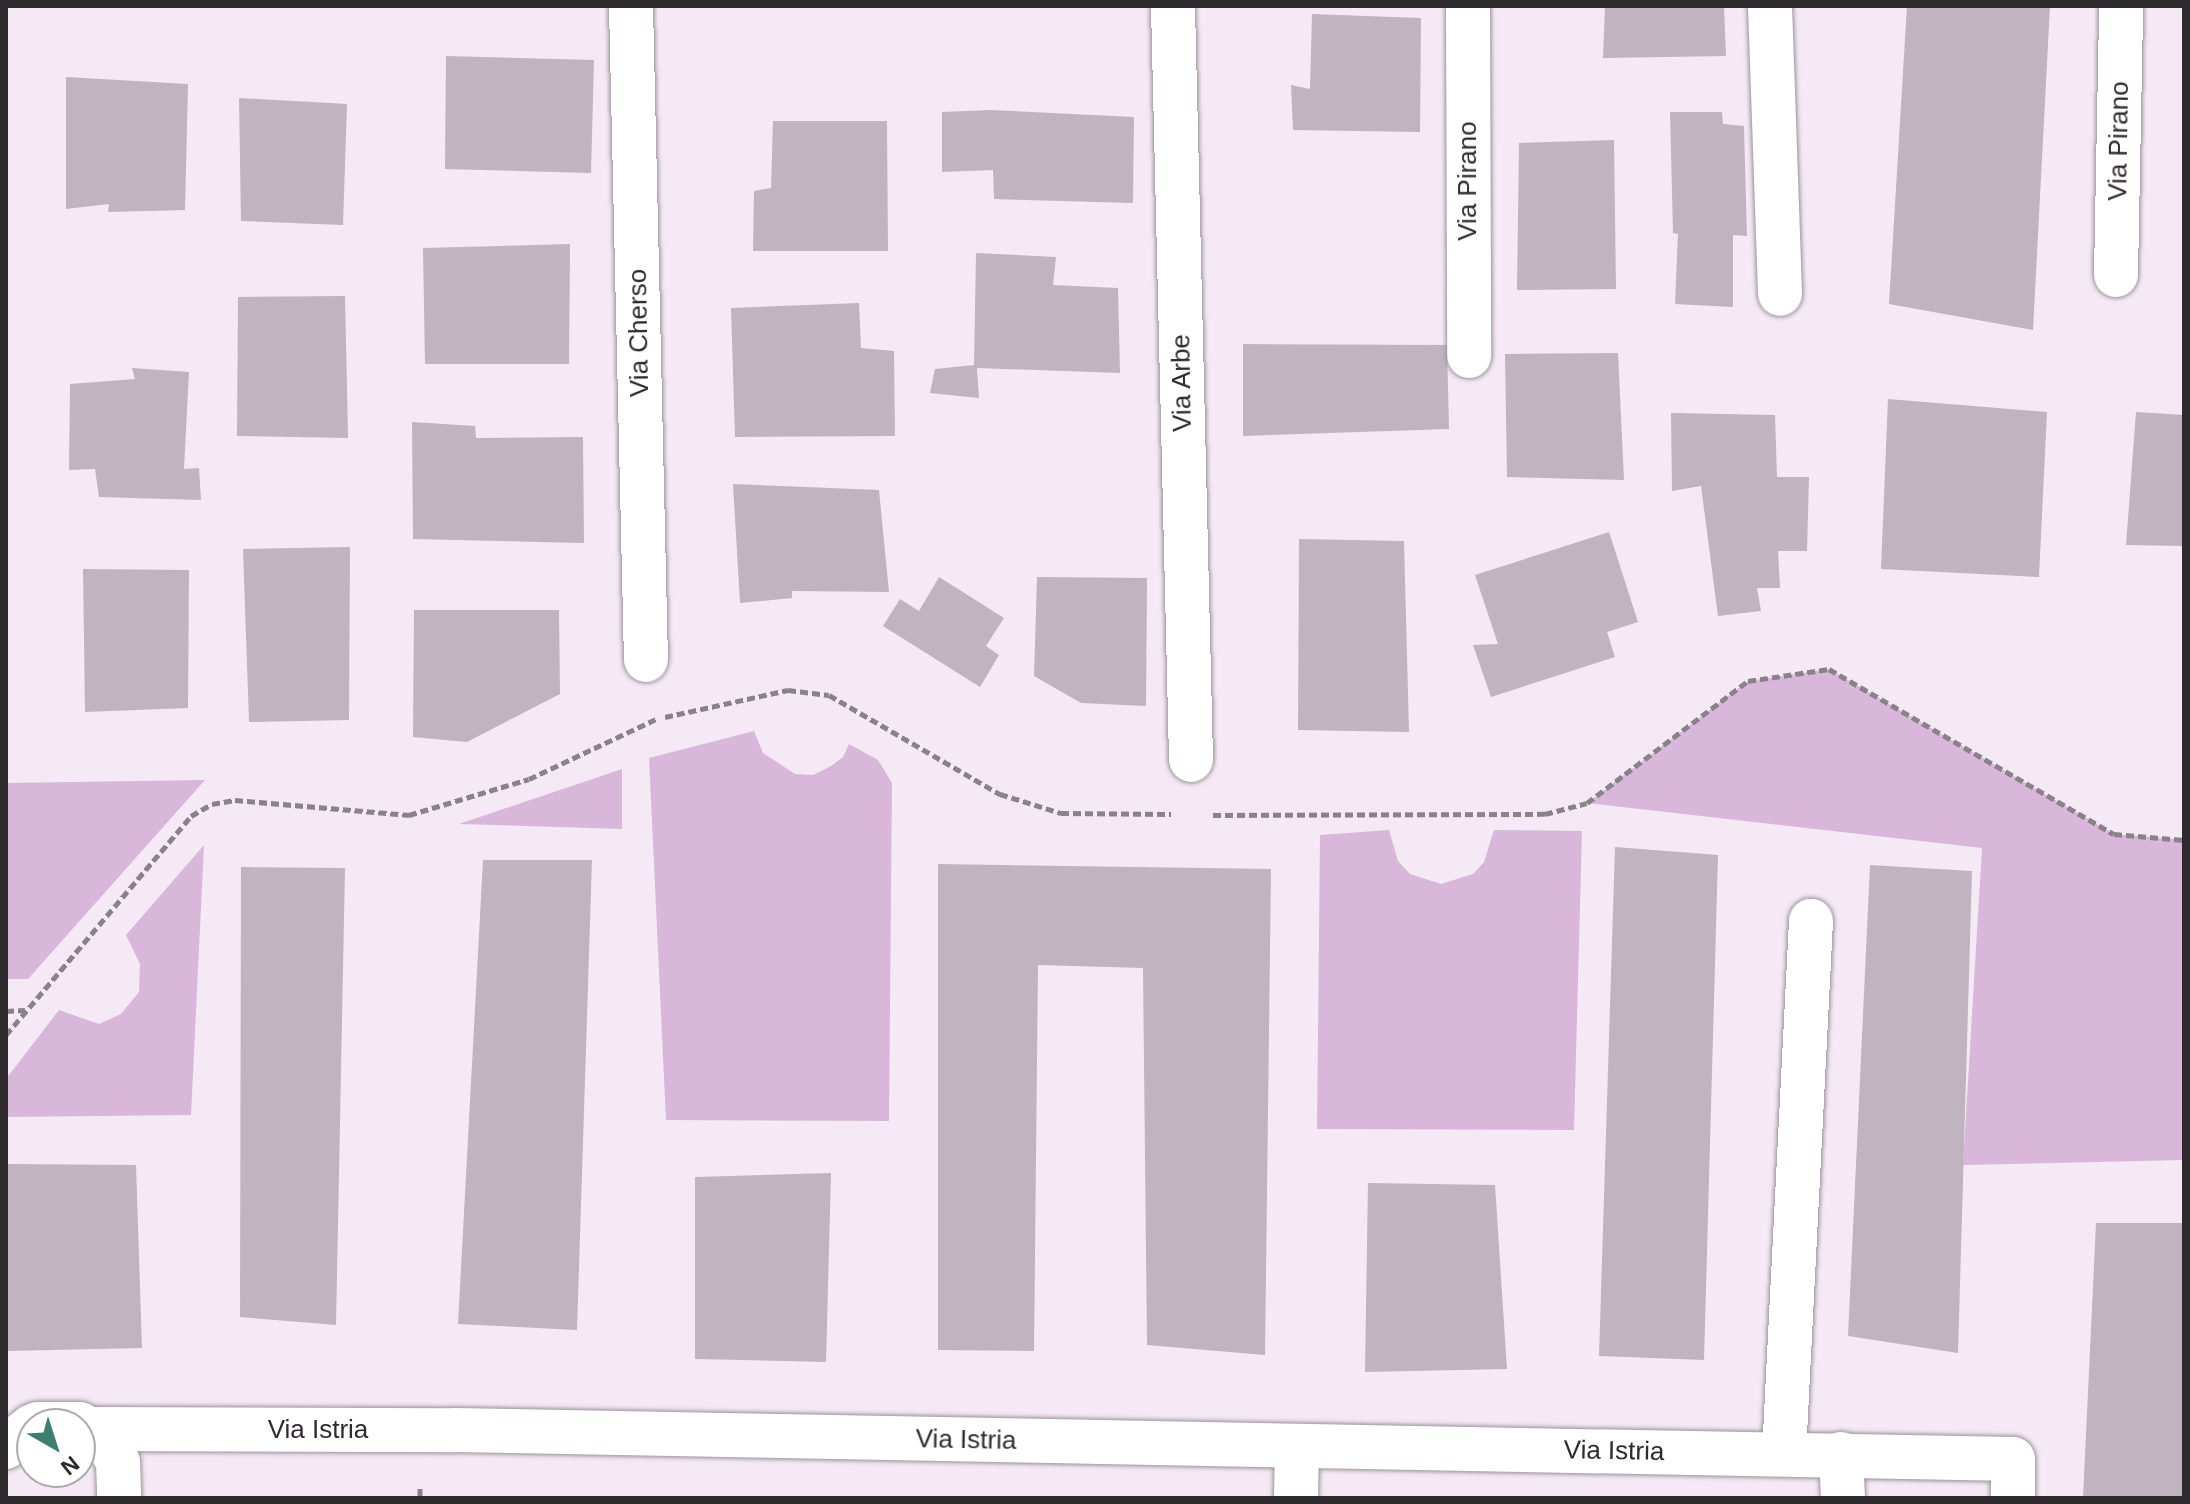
<!DOCTYPE html>
<style>
body{margin:0}
#map{position:relative;width:2190px;height:1504px;overflow:hidden;background:#f4e9f5;font-family:Helvetica,sans-serif}
div>[style]{position:absolute}
[style*='--x']{left:calc(var(--x)*1px);top:calc(var(--y)*1px);width:calc(var(--w)*1px);rotate:calc(var(--a)*1deg)}
.green>*{inset:0;background:#d8b7da}
.building>*{inset:0;background:#bfb4bf}
.path>*{height:5px;margin-top:-2.5px;transform-origin:0;background:repeating-linear-gradient(90deg,#898289 0 8px,transparent 0 12px)}
.roads{filter:drop-shadow(0 0 2px #9c929d) drop-shadow(0 0 2px #9c929d)}
.minor>*{height:44px;margin:-22px;padding:0 22px;transform-origin:22px;border-radius:22px;background:#fff}
span{translate:-50% -50%;white-space:nowrap;text-align:center;line-height:1.15;-webkit-text-stroke:6px #fff;paint-order:stroke}
.street-label{font-size:26px;color:#2e2a2e}
.frame{position:absolute;inset:0;border:8px solid #2e2a2e;pointer-events:none}
.north{position:absolute;left:16px;top:1408px;width:80px;height:80px;box-sizing:border-box;background:#fff;border:2px solid #abaaab;border-radius:50%;rotate:141deg;font-size:22px;font-weight:700;line-height:32px;text-align:center;color:#2e2a2e}
.north::after{content:'';display:block;margin:auto;width:28px;height:36px;background:#3d7e6e;clip-path:polygon(50% 0,100% 100%,50% 72%,0 100%)}
</style>
<div id="map">
<div class="green">
<div style="clip-path:polygon(1829px 669px,2114px 834px,2184px 840px,2184px 1160px,1963px 1165px,1982px 848px,1587px 803px,1748px 681px)"></div>
<div style="clip-path:polygon(754px 731px,763px 753px,795px 774px,813px 775px,831px 766px,843px 757px,849px 744px,878px 760px,892px 783px,889px 1121px,666px 1120px,649px 758px)"></div>
<div style="clip-path:polygon(622px 769px,622px 829px,459px 824px)"></div>
<div style="clip-path:polygon(205px 780px,28px 979px,6px 979px,6px 783px)"></div>
<div style="clip-path:polygon(1389px 830px,1398px 861px,1410px 874px,1441px 884px,1473px 874px,1484px 862px,1494px 830px,1582px 831px,1574px 1130px,1317px 1129px,1320px 835px)"></div>
<div style="clip-path:polygon(204px 845px,191px 1115px,6px 1117px,6px 1079px,59px 1010px,99px 1024px,121px 1014px,139px 992px,140px 964px,126px 935px)"></div>
</div>
<div class="building">
<div style="clip-path:polygon(1605px 6px,1724px 6px,1726px 56px,1603px 58px)"></div>
<div style="clip-path:polygon(1907px 6px,2050px 6px,2033px 330px,1889px 304px)"></div>
<div style="clip-path:polygon(1312px 14px,1421px 18px,1420px 132px,1293px 130px,1291px 85px,1310px 89px)"></div>
<div style="clip-path:polygon(446px 56px,594px 60px,591px 173px,445px 169px)"></div>
<div style="clip-path:polygon(66px 77px,188px 84px,185px 210px,108px 212px,109px 204px,66px 209px)"></div>
<div style="clip-path:polygon(239px 98px,347px 104px,343px 225px,241px 221px)"></div>
<div style="clip-path:polygon(990px 110px,1134px 117px,1133px 203px,994px 199px,993px 170px,942px 172px,942px 112px)"></div>
<div style="clip-path:polygon(1670px 112px,1722px 112px,1723px 124px,1744px 126px,1747px 236px,1733px 235px,1733px 307px,1675px 304px,1678px 234px,1673px 233px)"></div>
<div style="clip-path:polygon(773px 121px,887px 121px,888px 251px,753px 251px,754px 191px,771px 188px)"></div>
<div style="clip-path:polygon(1614px 140px,1616px 289px,1517px 290px,1519px 143px)"></div>
<div style="clip-path:polygon(570px 244px,569px 364px,425px 364px,423px 248px)"></div>
<div style="clip-path:polygon(976px 253px,1056px 257px,1053px 285px,1118px 288px,1120px 373px,977px 368px,979px 398px,930px 393px,935px 369px,974px 365px)"></div>
<div style="clip-path:polygon(345px 296px,348px 438px,237px 436px,238px 297px)"></div>
<div style="clip-path:polygon(859px 303px,861px 348px,894px 351px,895px 436px,735px 437px,731px 308px)"></div>
<div style="clip-path:polygon(1243px 344px,1447px 345px,1449px 429px,1243px 436px)"></div>
<div style="clip-path:polygon(1618px 353px,1624px 480px,1507px 477px,1505px 354px)"></div>
<div style="clip-path:polygon(132px 368px,189px 372px,184px 469px,199px 468px,201px 500px,99px 497px,95px 469px,69px 470px,70px 384px,135px 379px)"></div>
<div style="clip-path:polygon(1888px 399px,2047px 412px,2039px 577px,1881px 569px)"></div>
<div style="clip-path:polygon(2136px 412px,2184px 415px,2184px 546px,2126px 545px)"></div>
<div style="clip-path:polygon(1671px 413px,1775px 415px,1777px 477px,1809px 477px,1807px 551px,1778px 551px,1780px 588px,1757px 588px,1761px 611px,1718px 616px,1701px 486px,1672px 491px)"></div>
<div style="clip-path:polygon(412px 422px,475px 426px,476px 438px,583px 437px,584px 543px,413px 539px)"></div>
<div style="clip-path:polygon(733px 484px,879px 490px,889px 592px,792px 591px,792px 598px,740px 603px)"></div>
<div style="clip-path:polygon(1609px 532px,1638px 622px,1607px 632px,1615px 657px,1491px 697px,1473px 645px,1498px 644px,1475px 575px)"></div>
<div style="clip-path:polygon(1299px 539px,1404px 541px,1409px 732px,1298px 730px)"></div>
<div style="clip-path:polygon(350px 547px,349px 720px,249px 722px,243px 549px)"></div>
<div style="clip-path:polygon(83px 569px,189px 570px,188px 708px,85px 712px)"></div>
<div style="clip-path:polygon(939px 577px,1004px 618px,986px 646px,999px 655px,980px 687px,883px 626px,900px 599px,919px 611px)"></div>
<div style="clip-path:polygon(1037px 577px,1147px 578px,1146px 706px,1081px 703px,1034px 676px)"></div>
<div style="clip-path:polygon(414px 610px,559px 610px,560px 694px,467px 742px,413px 737px)"></div>
<div style="clip-path:polygon(1615px 847px,1718px 855px,1704px 1360px,1599px 1356px)"></div>
<div style="clip-path:polygon(483px 860px,592px 860px,577px 1330px,458px 1324px)"></div>
<div style="clip-path:polygon(938px 864px,1271px 869px,1265px 1355px,1147px 1345px,1143px 968px,1038px 965px,1034px 1351px,938px 1350px)"></div>
<div style="clip-path:polygon(1870px 865px,1972px 871px,1958px 1353px,1848px 1336px)"></div>
<div style="clip-path:polygon(241px 867px,345px 868px,336px 1325px,240px 1317px)"></div>
<div style="clip-path:polygon(6px 1164px,136px 1165px,142px 1348px,6px 1351px)"></div>
<div style="clip-path:polygon(831px 1173px,826px 1362px,695px 1359px,695px 1177px)"></div>
<div style="clip-path:polygon(1368px 1183px,1495px 1185px,1507px 1369px,1365px 1372px)"></div>
<div style="clip-path:polygon(2096px 1223px,2184px 1223px,2184px 1498px,2083px 1498px)"></div>
</div>
<div class="path">
<div style="--x:665;--y:717;--w:126;--a:-12.4"></div>
<div style="--x:788;--y:690;--w:41;--a:7"></div>
<div style="--x:829;--y:695;--w:198;--a:30.1"></div>
<div style="--x:1000;--y:794;--w:64;--a:17.3"></div>
<div style="--x:1061;--y:813;--w:110;--a:0.5"></div>
<div style="--x:1213;--y:815;--w:332;--a:-0.2"></div>
<div style="--x:1545;--y:814;--w:43;--a:-14.7"></div>
<div style="--x:1587;--y:803;--w:202;--a:-37.2"></div>
<div style="--x:1748;--y:681;--w:82;--a:-8.4"></div>
<div style="--x:1829;--y:669;--w:329;--a:30.1"></div>
<div style="--x:2114;--y:834;--w:70;--a:4.9"></div>
<div style="--x:6;--y:1011;--w:19;--a:-3"></div>
<div style="--x:6;--y:1035;--w:287;--a:-49.8"></div>
<div style="--x:191;--y:816;--w:24;--a:-30"></div>
<div style="--x:212;--y:804;--w:23;--a:-10"></div>
<div style="--x:235;--y:800;--w:175;--a:4.9"></div>
<div style="--x:409;--y:815;--w:125;--a:-16.7"></div>
<div style="--x:529;--y:779;--w:140;--a:-25.3"></div>
<div style="--x:420;--y:1488;--w:10;--a:90"></div>
</div>
<div class="roads">
<div class="minor">
<div style="--x:631;--y:6;--w:654;--a:88.69"></div>
<div style="--x:1173;--y:6;--w:754;--a:88.63"></div>
<div style="--x:1468;--y:6;--w:350;--a:89.8"></div>
<div style="--x:1770;--y:6;--w:288;--a:88"></div>
<div style="--x:2116;--y:275;--w:269;--a:-88.9"></div>
<div style="--x:37;--y:1424;--w:42;--a:0"></div>
<div style="--x:80;--y:1424;--w:32;--a:34"></div>
<div style="--x:107;--y:1442;--w:23;--a:61"></div>
<div style="--x:118;--y:1462;--w:36;--a:88"></div>
<div style="--x:91;--y:1429;--w:364;--a:0.2"></div>
<div style="--x:455;--y:1430;--w:1558;--a:1.07"></div>
<div style="--x:2013;--y:1459;--w:39;--a:90"></div>
<div style="--x:6;--y:1447;--w:33;--a:-39"></div>
<div style="--x:1784;--y:1454;--w:534;--a:-87.1"></div>
<div style="--x:1841;--y:1454;--w:44;--a:87.4"></div>
<div style="--x:1296;--y:1498;--w:51;--a:-88.9"></div>
</div>
</div>
<div class="street-label">
<span style="left:2119px;top:141px;rotate:-89deg">Via Pirano</span>
<span style="left:1468px;top:181px;rotate:-90deg">Via Pirano</span>
<span style="left:639px;top:333px;rotate:-91deg">Via Cherso</span>
<span style="left:1182px;top:383px;rotate:-91deg">Via Arbe</span>
<span style="left:318px;top:1430px">Via Istria</span>
<span style="left:966px;top:1440px;rotate:1deg">Via Istria</span>
<span style="left:1614px;top:1451px;rotate:1deg">Via Istria</span>
</div>
<div class="frame"></div>
<div class="north">N</div>
</div>
